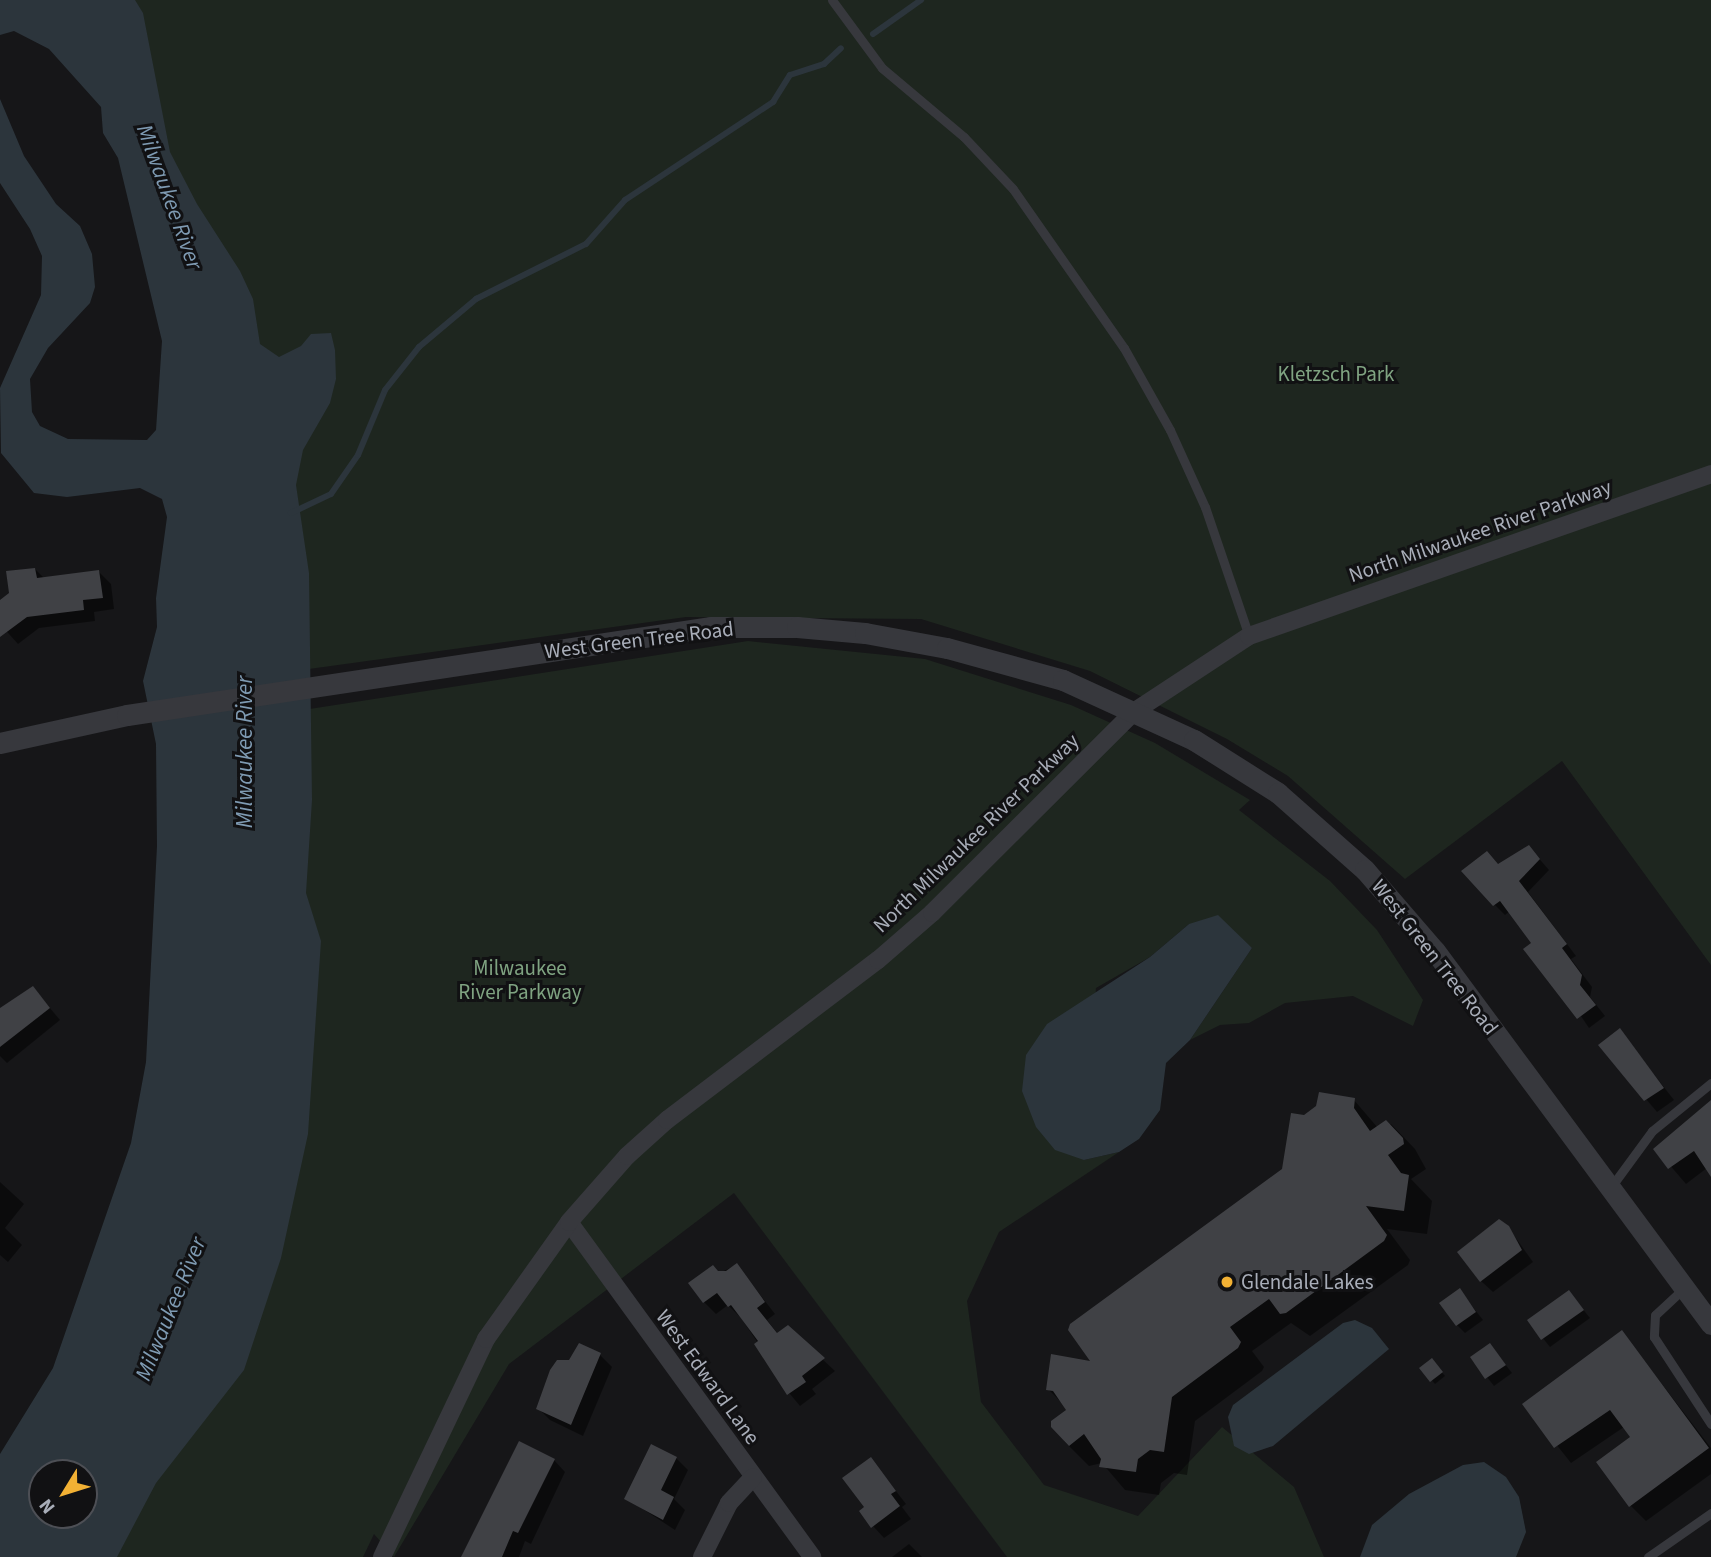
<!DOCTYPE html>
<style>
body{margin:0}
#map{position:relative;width:1711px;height:1557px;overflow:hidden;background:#161618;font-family:"Source Sans 3",sans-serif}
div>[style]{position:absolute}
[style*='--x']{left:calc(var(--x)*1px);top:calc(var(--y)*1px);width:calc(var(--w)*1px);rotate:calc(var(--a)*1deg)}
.green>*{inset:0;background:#1e261f}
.water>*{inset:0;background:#2c353c}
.shadow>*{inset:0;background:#0007}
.stream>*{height:6px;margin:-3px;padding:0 3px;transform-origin:3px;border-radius:3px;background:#2c353c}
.building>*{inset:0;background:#404145}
.service>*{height:9px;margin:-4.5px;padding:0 4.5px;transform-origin:4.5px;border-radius:4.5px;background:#37383d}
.minor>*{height:18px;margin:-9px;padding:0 9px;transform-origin:9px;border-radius:9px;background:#37383d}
.tertiary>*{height:21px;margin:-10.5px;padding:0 10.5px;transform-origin:10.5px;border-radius:10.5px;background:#37383d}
.dots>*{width:19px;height:19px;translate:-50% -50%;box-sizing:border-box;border:4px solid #111113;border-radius:50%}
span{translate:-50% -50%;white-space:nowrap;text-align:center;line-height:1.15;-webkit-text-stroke:6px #111113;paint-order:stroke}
.park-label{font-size:21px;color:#7fa381}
.street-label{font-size:21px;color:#a8adb8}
.poi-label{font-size:21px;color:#a8adb8}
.left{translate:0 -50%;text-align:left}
.water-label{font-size:23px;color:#7f9bb3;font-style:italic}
.north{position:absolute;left:28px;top:1459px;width:70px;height:70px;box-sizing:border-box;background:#111113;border:2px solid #4d4f55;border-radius:50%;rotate:232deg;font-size:19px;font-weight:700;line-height:28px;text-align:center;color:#a8adb8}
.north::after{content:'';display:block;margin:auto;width:24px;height:32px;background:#f2b134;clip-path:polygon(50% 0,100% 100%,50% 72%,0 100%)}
</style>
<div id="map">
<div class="green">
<div style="clip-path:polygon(73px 0,1711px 0,1711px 965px,1562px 761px,1405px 879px,1288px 776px,1227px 739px,1090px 671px,921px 619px,686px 617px,309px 669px,230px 529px)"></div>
<div style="clip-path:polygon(748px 641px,925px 659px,1071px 705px,1155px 743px,1250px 800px,1239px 810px,1330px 881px,1377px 930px,1423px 1000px,1413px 1026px,1353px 996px,1285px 1003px,1249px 1023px,1220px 1025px,1190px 1040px,1252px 948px,1189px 924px,1150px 957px,1096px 988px,1084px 1160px,1119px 1152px,999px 1232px,967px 1301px,981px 1402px,1044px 1485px,1138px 1516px,1222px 1427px,1294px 1487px,1324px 1557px,1007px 1557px,734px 1193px,509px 1364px,394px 1557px,374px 1534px,363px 1557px,22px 1557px,84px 1515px,84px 1473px,303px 710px)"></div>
</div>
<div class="water">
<div style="clip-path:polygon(evenodd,0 0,135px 0,143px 13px,170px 152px,197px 204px,240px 271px,253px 299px,260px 344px,279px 357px,301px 346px,311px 334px,331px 333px,335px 350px,336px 379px,330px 403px,303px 450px,296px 485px,309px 573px,312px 800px,306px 893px,321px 941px,308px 1134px,281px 1258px,244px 1370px,156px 1483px,117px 1557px,0 1557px,0 1454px,53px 1368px,131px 1143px,146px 1062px,157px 846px,156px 744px,143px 681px,157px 627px,156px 598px,167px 517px,162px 499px,140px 488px,67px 497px,34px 493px,1px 453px,0 388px,41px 295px,42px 256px,30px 229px,0 183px,0 99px,24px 156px,56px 204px,80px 226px,92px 254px,95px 287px,90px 303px,48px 348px,30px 379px,32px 412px,40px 426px,68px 439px,147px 440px,156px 430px,162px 341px,118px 158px,103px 133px,101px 107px,49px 49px,14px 31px,0 35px,0 0,42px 1473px,84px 1473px,84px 1515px,42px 1515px,42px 1473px)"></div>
<div style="clip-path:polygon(1218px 915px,1252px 948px,1190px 1040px,1166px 1063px,1160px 1110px,1139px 1139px,1119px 1152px,1084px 1160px,1055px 1150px,1036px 1127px,1022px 1091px,1026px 1055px,1047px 1024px,1150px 957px,1189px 924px)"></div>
<div style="clip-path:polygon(1355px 1320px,1372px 1328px,1389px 1349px,1273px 1446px,1249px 1454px,1234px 1446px,1228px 1417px,1233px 1405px,1343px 1323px)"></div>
<div style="clip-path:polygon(1484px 1462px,1506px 1477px,1519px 1497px,1526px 1532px,1516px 1557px,1360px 1557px,1372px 1525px,1409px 1494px,1463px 1465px)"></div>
</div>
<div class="shadow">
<div style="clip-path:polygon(35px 569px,44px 578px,99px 572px,111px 584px,114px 609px,94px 612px,95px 621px,39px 628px,18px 644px,0 624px,0 602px)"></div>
<div style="clip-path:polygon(1529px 847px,1549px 870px,1528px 892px,1576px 956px,1571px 959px,1592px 987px,1590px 997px,1605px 1016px,1589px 1028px,1510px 911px,1505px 915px,1495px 905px,1499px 865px)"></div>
<div style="clip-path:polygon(33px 988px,60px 1020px,7px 1063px,0 1056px,0 1011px)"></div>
<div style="clip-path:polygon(1620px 1031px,1674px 1100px,1657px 1112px,1600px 1045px)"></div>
<div style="clip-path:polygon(1354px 1100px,1378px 1128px,1391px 1124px,1415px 1149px,1426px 1169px,1411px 1179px,1432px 1201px,1427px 1234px,1387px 1229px,1410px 1260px,1408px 1265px,1310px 1336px,1291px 1323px,1252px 1351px,1264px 1367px,1262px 1371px,1195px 1421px,1187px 1475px,1174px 1473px,1161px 1483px,1159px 1495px,1125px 1490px,1102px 1463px,1089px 1466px,1065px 1442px,1053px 1421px,1069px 1410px,1048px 1389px,1094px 1364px,1284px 1170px,1305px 1117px)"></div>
<div style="clip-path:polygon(1711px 1105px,1711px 1175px,1707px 1168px,1686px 1184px,1656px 1149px)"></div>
<div style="clip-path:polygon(0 1182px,24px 1204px,5px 1228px,22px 1245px,8px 1262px,0 1255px)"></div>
<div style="clip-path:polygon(1508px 1227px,1533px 1262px,1493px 1292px,1481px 1281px)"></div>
<div style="clip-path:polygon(737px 1265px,775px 1314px,767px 1320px,778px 1334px,788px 1327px,835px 1371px,812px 1389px,816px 1394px,800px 1406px,775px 1376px,779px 1374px,741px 1318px,728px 1305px,716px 1314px,704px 1302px,719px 1273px)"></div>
<div style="clip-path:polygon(1460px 1291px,1483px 1320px,1465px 1333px,1457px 1325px)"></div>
<div style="clip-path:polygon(1569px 1292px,1590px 1318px,1550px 1347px,1529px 1321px)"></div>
<div style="clip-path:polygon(1622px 1332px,1711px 1448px,1711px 1474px,1646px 1521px,1631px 1506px,1632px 1438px,1624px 1427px,1571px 1463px,1524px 1404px)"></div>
<div style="clip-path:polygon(1490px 1345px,1512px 1373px,1494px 1386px,1472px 1358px)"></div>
<div style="clip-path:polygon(600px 1355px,612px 1367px,583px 1436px,550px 1420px,538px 1408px)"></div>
<div style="clip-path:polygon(1435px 1364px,1445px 1376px,1435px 1384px,1422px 1369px)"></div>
<div style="clip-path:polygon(676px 1458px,688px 1470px,674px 1499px,685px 1510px,675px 1530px,626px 1498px)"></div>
<div style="clip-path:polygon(871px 1459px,906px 1504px,902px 1507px,911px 1519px,884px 1538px,873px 1526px,866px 1507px)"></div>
<div style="clip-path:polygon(554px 1460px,565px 1472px,531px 1544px,525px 1541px,519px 1557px,464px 1557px)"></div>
<div style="clip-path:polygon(909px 1544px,922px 1557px,892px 1557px)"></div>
</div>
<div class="stream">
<div style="--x:873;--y:34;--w:59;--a:-35.3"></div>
<div style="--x:291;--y:513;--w:44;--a:-25.4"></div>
<div style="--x:331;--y:494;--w:47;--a:-55.3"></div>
<div style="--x:358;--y:455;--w:70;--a:-67.4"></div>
<div style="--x:385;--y:390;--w:55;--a:-51.7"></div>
<div style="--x:419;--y:347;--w:75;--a:-40.1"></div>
<div style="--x:476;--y:299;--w:123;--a:-26.6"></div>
<div style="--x:586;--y:244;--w:59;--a:-48.4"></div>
<div style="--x:625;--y:200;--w:178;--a:-33.5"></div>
<div style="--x:773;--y:102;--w:32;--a:-58"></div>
<div style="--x:790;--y:75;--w:36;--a:-18"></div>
<div style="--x:824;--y:64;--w:23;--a:-43"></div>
</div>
<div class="building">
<div style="clip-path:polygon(35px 568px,37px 578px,99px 570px,103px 598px,83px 600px,84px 610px,27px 617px,0 637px,0 600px,9px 593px,6px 571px)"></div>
<div style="clip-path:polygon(1529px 845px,1540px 859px,1519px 881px,1567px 944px,1562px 948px,1582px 975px,1580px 985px,1596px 1005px,1577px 1019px,1523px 949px,1531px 943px,1500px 901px,1493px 906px,1461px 871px,1487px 851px,1498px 864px)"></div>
<div style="clip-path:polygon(33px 986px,50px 1008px,0 1047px,0 1008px)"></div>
<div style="clip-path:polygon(1620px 1028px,1664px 1088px,1644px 1101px,1598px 1045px)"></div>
<div style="clip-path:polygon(1319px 1092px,1355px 1098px,1354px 1108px,1370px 1131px,1386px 1120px,1403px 1138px,1404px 1144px,1388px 1155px,1401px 1173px,1409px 1175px,1404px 1211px,1366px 1206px,1387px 1235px,1384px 1241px,1286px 1313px,1280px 1314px,1269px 1299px,1230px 1327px,1241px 1342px,1238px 1348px,1172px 1397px,1164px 1452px,1150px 1450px,1138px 1459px,1136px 1472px,1099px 1467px,1101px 1459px,1084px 1434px,1069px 1446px,1051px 1427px,1051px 1421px,1066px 1410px,1053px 1391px,1046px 1390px,1051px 1354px,1090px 1361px,1068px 1330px,1070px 1324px,1282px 1169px,1291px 1113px,1304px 1115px,1316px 1106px)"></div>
<div style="clip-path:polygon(1711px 1100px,1711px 1177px,1694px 1151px,1668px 1169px,1653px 1149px)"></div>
<div style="clip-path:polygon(1499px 1219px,1509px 1226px,1522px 1250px,1480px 1282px,1457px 1252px)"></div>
<div style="clip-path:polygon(737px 1263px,765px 1302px,757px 1308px,777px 1333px,788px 1325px,825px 1358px,802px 1376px,806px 1382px,787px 1395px,754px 1344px,758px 1341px,731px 1305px,728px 1307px,717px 1293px,703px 1303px,688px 1283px,713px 1265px,718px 1271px,726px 1271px)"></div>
<div style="clip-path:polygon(1460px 1288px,1476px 1312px,1456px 1326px,1439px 1303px)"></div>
<div style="clip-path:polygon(1569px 1290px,1584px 1310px,1541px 1340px,1527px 1320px)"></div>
<div style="clip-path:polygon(1622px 1330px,1709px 1448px,1629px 1507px,1596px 1462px,1630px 1437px,1610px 1410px,1554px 1448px,1522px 1404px)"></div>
<div style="clip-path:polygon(579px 1343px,601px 1353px,571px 1425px,536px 1409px,550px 1370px,557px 1360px,569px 1360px)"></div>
<div style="clip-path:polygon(1490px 1343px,1506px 1365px,1485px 1379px,1470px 1357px)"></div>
<div style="clip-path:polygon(1432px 1358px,1443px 1372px,1430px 1382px,1419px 1368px)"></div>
<div style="clip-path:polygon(519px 1441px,555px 1459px,518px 1533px,513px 1531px,502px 1557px,461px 1557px)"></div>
<div style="clip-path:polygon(651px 1444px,677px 1457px,661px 1490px,674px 1497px,663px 1520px,624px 1499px)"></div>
<div style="clip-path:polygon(871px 1457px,896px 1491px,891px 1494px,900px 1506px,871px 1528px,859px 1511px,864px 1507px,842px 1478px)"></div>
</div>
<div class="service">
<div style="--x:832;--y:0;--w:84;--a:53.7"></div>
<div style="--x:882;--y:68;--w:107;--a:40.1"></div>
<div style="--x:964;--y:137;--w:71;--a:46.7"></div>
<div style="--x:1013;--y:189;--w:194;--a:55.1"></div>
<div style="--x:1124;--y:348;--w:94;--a:60.7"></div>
<div style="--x:1170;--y:430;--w:85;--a:65.6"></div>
<div style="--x:1205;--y:507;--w:136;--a:71.2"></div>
<div style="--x:1611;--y:1187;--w:69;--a:-53.8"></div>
<div style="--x:1652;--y:1131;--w:76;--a:-39.1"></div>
<div style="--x:1683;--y:1289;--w:38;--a:137"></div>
<div style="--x:1655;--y:1315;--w:22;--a:93"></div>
<div style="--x:1654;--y:1337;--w:104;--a:56.8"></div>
<div style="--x:1648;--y:1557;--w:77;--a:-34.9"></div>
</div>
<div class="minor">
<div style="--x:569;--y:1222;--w:414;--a:54"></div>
<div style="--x:382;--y:1557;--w:242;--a:-64.5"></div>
<div style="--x:486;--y:1339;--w:143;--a:-54.6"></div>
<div style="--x:569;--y:1222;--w:88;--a:-48.7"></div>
<div style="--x:627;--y:1156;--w:54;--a:-42"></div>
<div style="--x:667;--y:1120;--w:265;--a:-37.2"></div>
<div style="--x:878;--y:960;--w:72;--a:-41"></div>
<div style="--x:932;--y:913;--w:286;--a:-44.9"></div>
<div style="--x:1135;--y:711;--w:136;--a:-33.3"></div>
<div style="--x:1249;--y:636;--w:490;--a:-19.3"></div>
<div style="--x:702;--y:1557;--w:60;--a:-63.4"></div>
<div style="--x:729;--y:1503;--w:35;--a:-47"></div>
</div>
<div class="tertiary">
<div style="--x:0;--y:743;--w:130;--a:-12.4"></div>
<div style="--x:127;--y:715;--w:591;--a:-8.57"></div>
<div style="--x:711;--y:627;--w:86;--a:0"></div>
<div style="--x:797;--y:627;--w:68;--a:5"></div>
<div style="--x:865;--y:633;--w:83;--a:10.4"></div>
<div style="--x:947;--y:648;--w:120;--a:15.4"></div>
<div style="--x:1063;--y:680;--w:144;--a:24.6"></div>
<div style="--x:1194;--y:740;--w:99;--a:32.2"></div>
<div style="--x:1278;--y:793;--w:116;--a:41.5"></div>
<div style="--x:1365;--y:870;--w:107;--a:49.2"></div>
<div style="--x:1435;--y:951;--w:464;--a:53.5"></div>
</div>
<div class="dots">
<div style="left:1227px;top:1282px;background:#f2b134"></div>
</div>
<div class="park-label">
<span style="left:1336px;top:374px">Kletzsch Park</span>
<span style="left:520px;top:980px">Milwaukee<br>River Parkway</span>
</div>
<div class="street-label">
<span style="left:1480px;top:531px;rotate:-19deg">North Milwaukee River Parkway</span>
<span style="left:639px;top:640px;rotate:-7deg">West Green Tree Road</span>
<span style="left:976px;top:833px;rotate:-44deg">North Milwaukee River Parkway</span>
<span style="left:1435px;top:957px;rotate:52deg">West Green Tree Road</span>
<span style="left:708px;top:1377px;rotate:54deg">West Edward Lane</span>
</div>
<div class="poi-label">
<span class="left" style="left:1241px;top:1282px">Glendale Lakes</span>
</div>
<div class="water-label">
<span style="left:169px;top:197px;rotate:70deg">Milwaukee River</span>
<span style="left:245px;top:752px;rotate:-90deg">Milwaukee River</span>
<span style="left:171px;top:1309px;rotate:-68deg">Milwaukee River</span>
</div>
<div class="north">N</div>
</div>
